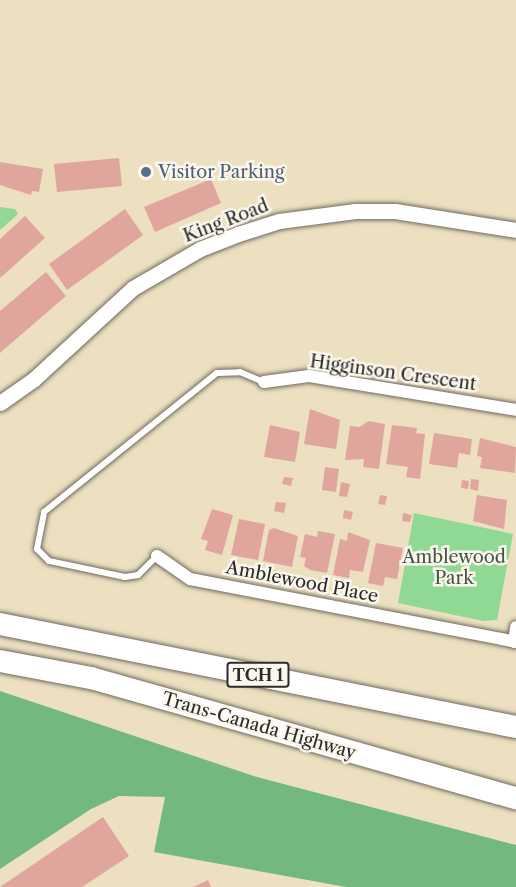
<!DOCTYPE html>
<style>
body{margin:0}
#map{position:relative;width:516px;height:887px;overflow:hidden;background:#ece0c0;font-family:"Libre Caslon Text",serif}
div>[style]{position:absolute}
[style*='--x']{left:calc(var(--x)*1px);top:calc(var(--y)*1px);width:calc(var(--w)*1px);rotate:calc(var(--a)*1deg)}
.green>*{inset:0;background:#8fd995}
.forest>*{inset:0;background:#73b97e}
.building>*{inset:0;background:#e0a59d}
.roads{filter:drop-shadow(0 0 2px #6f6a5f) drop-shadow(0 0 2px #6f6a5f)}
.service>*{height:6px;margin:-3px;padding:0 3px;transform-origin:3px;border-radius:3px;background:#fff}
.minor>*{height:12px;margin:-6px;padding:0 6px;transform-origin:6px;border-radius:6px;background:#fff}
.tertiary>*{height:15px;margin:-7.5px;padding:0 7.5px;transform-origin:7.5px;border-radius:7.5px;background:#fff}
.motorway>*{height:22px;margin:-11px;padding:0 11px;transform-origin:11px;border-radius:11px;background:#fff}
.dots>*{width:16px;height:16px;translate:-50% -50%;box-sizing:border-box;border:3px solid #fbf7ec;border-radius:50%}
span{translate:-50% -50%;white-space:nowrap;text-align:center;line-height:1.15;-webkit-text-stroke:5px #fbf7ec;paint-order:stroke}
.shield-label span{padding:2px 4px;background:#fbf7ec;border:2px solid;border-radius:4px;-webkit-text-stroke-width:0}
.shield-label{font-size:16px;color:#2b2b2b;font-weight:700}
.service-label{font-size:18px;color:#4e5e75}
.left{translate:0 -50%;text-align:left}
.street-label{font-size:18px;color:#2b2b2b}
.park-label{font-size:18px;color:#445646}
</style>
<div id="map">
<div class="green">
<div style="clip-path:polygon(0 207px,15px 209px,18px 214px,0 230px)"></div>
<div style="clip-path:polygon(414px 513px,513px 534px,497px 620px,483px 621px,398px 603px)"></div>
</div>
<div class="forest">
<div style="clip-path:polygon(0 691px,257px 777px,516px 845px,516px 887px,346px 887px,154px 852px,165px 797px,119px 796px,91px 809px,0 869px)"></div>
</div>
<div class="building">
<div style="clip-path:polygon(119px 158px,122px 186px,57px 192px,54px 164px)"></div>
<div style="clip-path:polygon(0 162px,43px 169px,39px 192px,32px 191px,31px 195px,0 185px)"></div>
<div style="clip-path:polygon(211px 179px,221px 203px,155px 232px,144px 207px)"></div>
<div style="clip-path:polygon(125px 209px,143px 235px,67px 290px,49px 264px)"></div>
<div style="clip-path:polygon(25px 216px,45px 238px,0 278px,0 239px)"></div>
<div style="clip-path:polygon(46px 272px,66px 296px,0 353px,0 311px)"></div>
<div style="clip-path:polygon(310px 409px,340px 420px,336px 449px,304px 444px)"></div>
<div style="clip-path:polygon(369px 421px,385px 424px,379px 469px,363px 467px,364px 459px,345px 460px,350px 426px,359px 427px)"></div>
<div style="clip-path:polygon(270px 425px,300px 432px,295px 462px,264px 457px)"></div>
<div style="clip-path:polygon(392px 425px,417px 428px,416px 433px,425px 434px,420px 479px,406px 477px,408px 467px,386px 464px)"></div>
<div style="clip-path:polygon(434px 433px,472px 439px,470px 455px,459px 453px,457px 468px,429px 464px)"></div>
<div style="clip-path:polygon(480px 438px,516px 447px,515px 473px,480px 468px,482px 457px,477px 456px)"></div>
<div style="clip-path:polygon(325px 467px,339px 469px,336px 492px,322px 490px)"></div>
<div style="clip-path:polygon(284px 477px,293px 478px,291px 486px,282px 484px)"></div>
<div style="clip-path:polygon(471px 479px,479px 480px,478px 491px,470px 489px)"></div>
<div style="clip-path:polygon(462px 480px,469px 481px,468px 489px,461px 488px)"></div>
<div style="clip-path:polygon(341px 482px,350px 484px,347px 497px,339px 496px)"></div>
<div style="clip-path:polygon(380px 495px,387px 496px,385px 505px,378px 504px)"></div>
<div style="clip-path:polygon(477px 495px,507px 500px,504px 529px,473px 521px)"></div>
<div style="clip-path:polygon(276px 502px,286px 503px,284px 513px,274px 511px)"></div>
<div style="clip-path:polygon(212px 509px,233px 515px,222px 555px,205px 550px,208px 541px,201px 539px)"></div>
<div style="clip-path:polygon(344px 510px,353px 512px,351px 520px,343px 518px)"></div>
<div style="clip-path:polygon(403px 513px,412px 515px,410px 522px,402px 521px)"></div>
<div style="clip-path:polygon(239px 519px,265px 524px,258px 560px,231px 555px)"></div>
<div style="clip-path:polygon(274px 528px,298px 536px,292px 567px,263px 561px,269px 530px)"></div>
<div style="clip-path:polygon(318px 531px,335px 534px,327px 573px,310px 570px,304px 566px,306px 558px,300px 557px,305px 534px,317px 537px)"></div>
<div style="clip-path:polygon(348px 532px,370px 540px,363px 572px,350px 570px,349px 578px,333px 575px,340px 539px,347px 541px)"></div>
<div style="clip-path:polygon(376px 543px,403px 548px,397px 579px,385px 577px,383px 586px,368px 583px)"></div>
<div style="clip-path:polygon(103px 817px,129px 856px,82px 887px,0 887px)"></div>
<div style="clip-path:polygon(208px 880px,211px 887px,193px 887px)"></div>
</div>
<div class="roads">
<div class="service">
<div style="--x:157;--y:556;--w:27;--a:135"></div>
<div style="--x:138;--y:575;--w:13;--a:171"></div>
<div style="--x:125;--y:577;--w:78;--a:-168.1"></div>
<div style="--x:49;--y:561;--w:17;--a:-135"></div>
<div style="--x:37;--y:549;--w:38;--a:-79"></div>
<div style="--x:44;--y:512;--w:222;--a:-38.8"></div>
<div style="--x:217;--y:373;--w:23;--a:-2"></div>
<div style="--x:240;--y:372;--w:26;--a:23"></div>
</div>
<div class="minor">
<div style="--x:264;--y:382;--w:45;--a:-7.6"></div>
<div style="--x:309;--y:376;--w:210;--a:9.3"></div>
<div style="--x:157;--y:556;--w:40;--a:34.9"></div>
<div style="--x:190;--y:579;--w:332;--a:10.9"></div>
<div style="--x:514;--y:642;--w:15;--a:-82"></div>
</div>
<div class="tertiary">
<div style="--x:0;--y:403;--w:42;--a:-35.2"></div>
<div style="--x:34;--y:379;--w:134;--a:-42.6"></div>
<div style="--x:133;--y:288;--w:78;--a:-30.2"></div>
<div style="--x:200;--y:249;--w:41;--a:-21.5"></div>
<div style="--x:238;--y:234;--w:43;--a:-17.6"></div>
<div style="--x:279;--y:221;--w:77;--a:-7.5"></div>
<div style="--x:355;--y:211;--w:40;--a:0"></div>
<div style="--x:395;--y:211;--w:122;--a:8.9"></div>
</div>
<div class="motorway">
<div style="--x:0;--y:624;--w:526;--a:11.29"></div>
<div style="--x:0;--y:661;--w:93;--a:10.6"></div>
<div style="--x:91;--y:678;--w:442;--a:15.8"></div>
</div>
</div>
<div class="dots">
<div style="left:146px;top:172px;background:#5c6f8a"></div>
</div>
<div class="shield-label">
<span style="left:258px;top:675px">TCH 1</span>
</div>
<div class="service-label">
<span class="left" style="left:158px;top:172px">Visitor Parking</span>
</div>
<div class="street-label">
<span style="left:226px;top:221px;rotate:-21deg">King Road</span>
<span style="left:393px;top:373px;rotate:8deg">Higginson Crescent</span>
<span style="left:302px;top:582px;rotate:11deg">Amblewood Place</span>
<span style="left:259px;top:726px;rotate:16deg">Trans-Canada Highway</span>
</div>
<div class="park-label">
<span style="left:454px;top:568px">Amblewood<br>Park</span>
</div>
</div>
